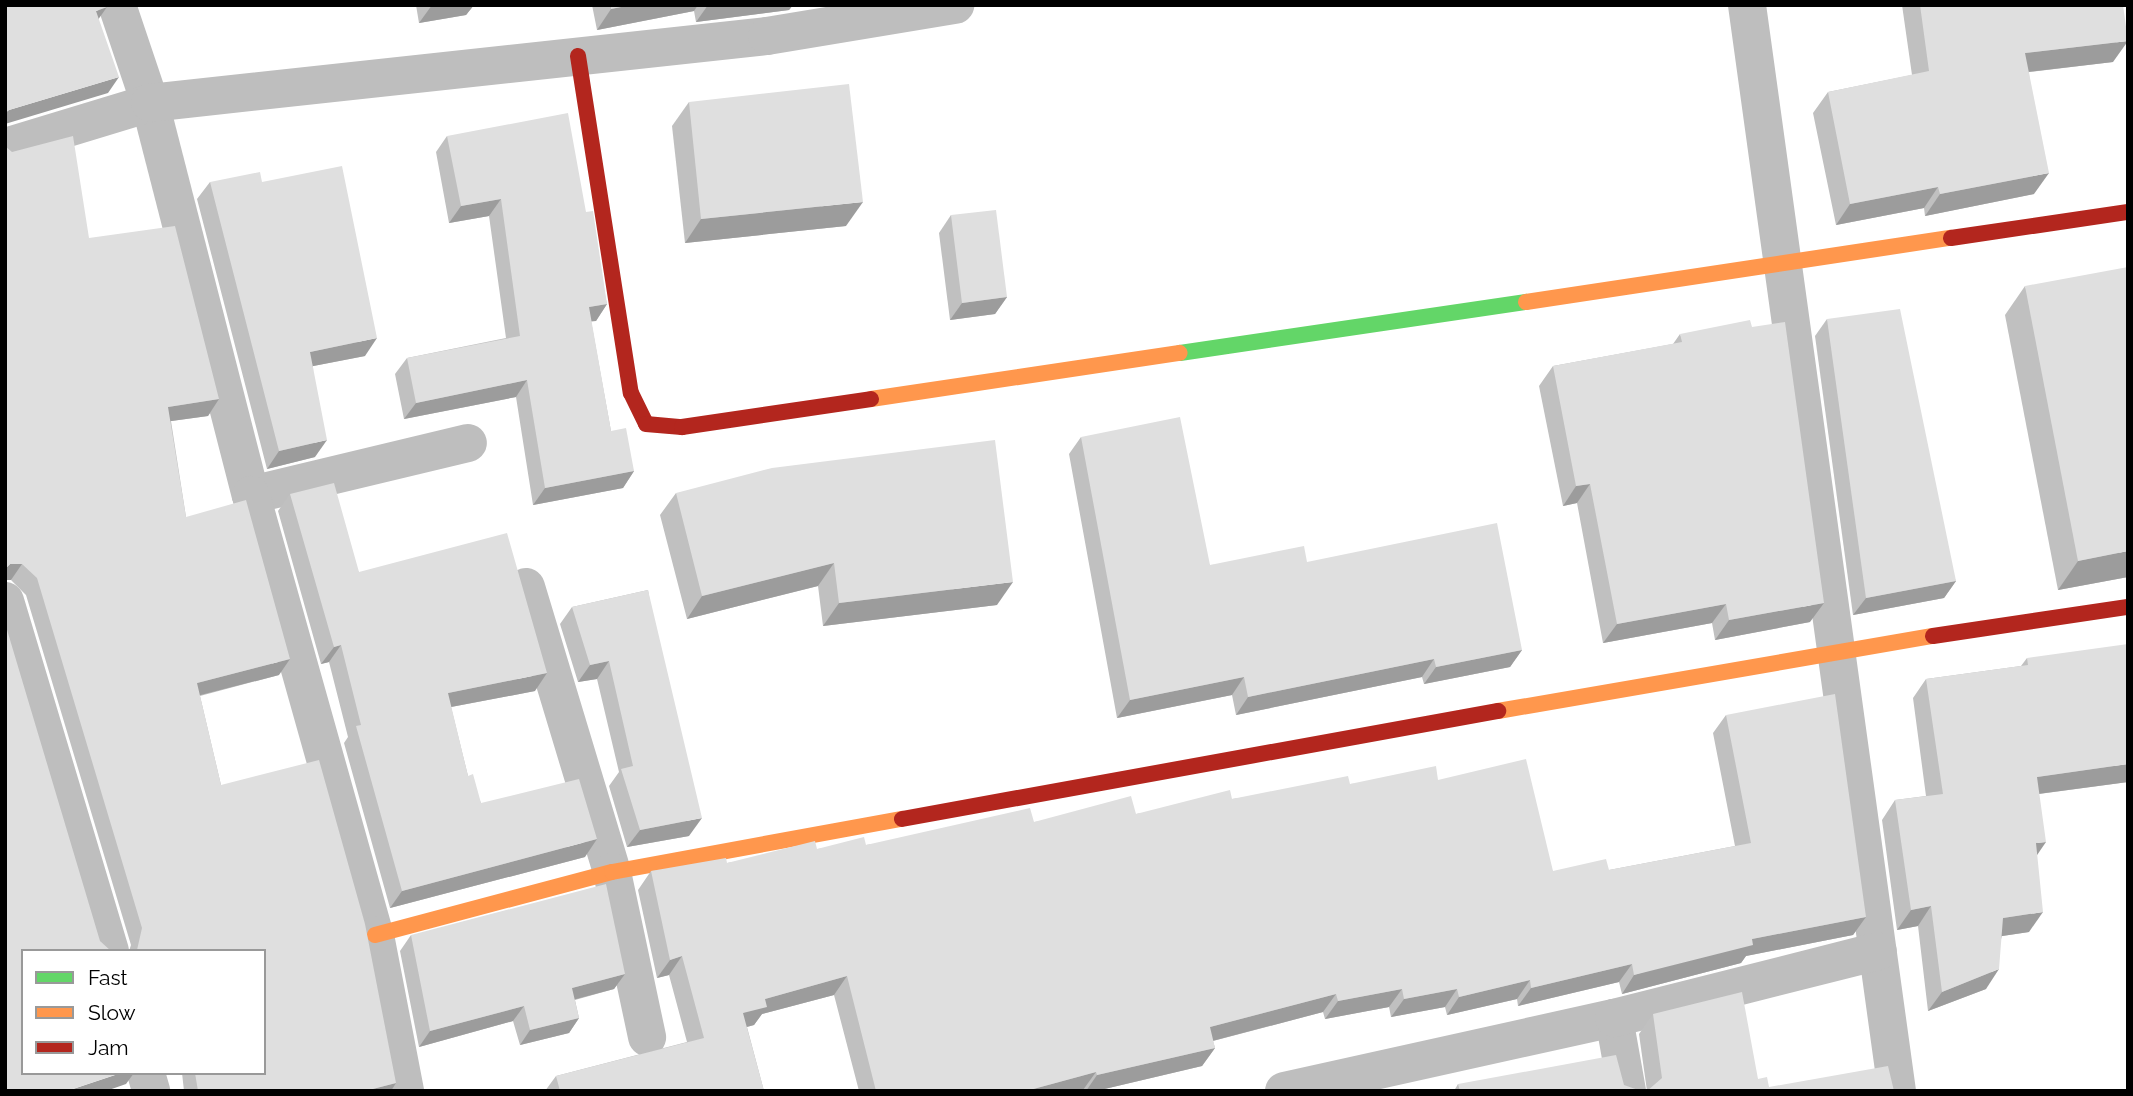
<!DOCTYPE html>
<style>
body{margin:0}
#map{position:relative;width:2133px;height:1096px;overflow:hidden;background:#fff;font-family:Raleway,sans-serif}
div>[style]{position:absolute}
[style*='--x']{left:calc(var(--x)*1px);top:calc(var(--y)*1px);width:calc(var(--w)*1px);rotate:calc(var(--a)*1deg)}
.street>*{height:38px;margin:-19px;padding:0 19px;transform-origin:19px;border-radius:19px;background:#bebebe}
.fast>*{height:16px;margin:-8px;padding:0 8px;transform-origin:8px;border-radius:8px;background:#63d668}
.slow>*{height:16px;margin:-8px;padding:0 8px;transform-origin:8px;border-radius:8px;background:#ff974d}
.jam>*{height:16px;margin:-8px;padding:0 8px;transform-origin:8px;border-radius:8px;background:#b3261e}
.wall>*{inset:0;background:#c0c0c0}
.shaded-wall>*{inset:0;background:#9c9c9c}
.building>*{inset:0;background:#dfdfdf}
span{translate:-50% -50%;white-space:nowrap;text-align:center;line-height:1.15;-webkit-text-stroke:7px #fff;paint-order:stroke}
.frame{position:absolute;inset:0;border:7px solid #000;pointer-events:none}
.legend{position:absolute;left:21px;top:949px;width:245px;height:126px;box-sizing:border-box;background:#fff;border:2px solid #999;margin:0;padding:9px 12px;list-style:none;font-size:21px;color:#000}
.legend li{display:flex;align-items:center;gap:14px;height:35px}
.legend b{width:35px;border:2px solid #999}
</style>
<div id="map">
<div class="street">
<div style="--x:117;--y:5;--w:103;--a:71.4"></div>
<div style="--x:150;--y:103;--w:405;--a:75.6"></div>
<div style="--x:251;--y:495;--w:223;--a:-13.5"></div>
<div style="--x:1747;--y:5;--w:1096;--a:82.14"></div>
<div style="--x:5;--y:147;--w:152;--a:-16.9"></div>
<div style="--x:150;--y:103;--w:621;--a:-6.2"></div>
<div style="--x:767;--y:36;--w:191;--a:-9.4"></div>
<div style="--x:251;--y:495;--w:457;--a:74.3"></div>
<div style="--x:375;--y:935;--w:159;--a:79.1"></div>
<div style="--x:526;--y:587;--w:298;--a:73.2"></div>
<div style="--x:612;--y:872;--w:169;--a:78"></div>
<div style="--x:5;--y:601;--w:365;--a:73.3"></div>
<div style="--x:1614;--y:1018;--w:74;--a:79.9"></div>
<div style="--x:146;--y:1073;--w:19;--a:74"></div>
<div style="--x:1284;--y:1091;--w:338;--a:-12.5"></div>
<div style="--x:1614;--y:1018;--w:272;--a:-14.2"></div>
</div>
<div class="fast">
<div style="--x:1180;--y:353;--w:350;--a:-8.4"></div>
</div>
<div class="slow">
<div style="--x:1526;--y:302;--w:430;--a:-8.6"></div>
<div style="--x:871;--y:399;--w:312;--a:-8.5"></div>
<div style="--x:1498;--y:711;--w:441;--a:-9.8"></div>
<div style="--x:375;--y:935;--w:245;--a:-14.9"></div>
<div style="--x:612;--y:872;--w:295;--a:-10.4"></div>
</div>
<div class="jam">
<div style="--x:578;--y:56;--w:341;--a:81.1"></div>
<div style="--x:631;--y:393;--w:34;--a:64"></div>
<div style="--x:646;--y:424;--w:36;--a:5"></div>
<div style="--x:682;--y:427;--w:191;--a:-8.4"></div>
<div style="--x:1951;--y:238;--w:179;--a:-8.4"></div>
<div style="--x:1933;--y:636;--w:197;--a:-8.5"></div>
<div style="--x:902;--y:819;--w:606;--a:-10.27"></div>
</div>
<div class="wall">
<div style="clip-path:polygon(416px 5px,474px 5px,466px 15px,419px 23px)"></div>
<div style="clip-path:polygon(592px 5px,793px 5px,789px 10px,696px 22px,694px 11px,597px 30px)"></div>
<div style="clip-path:polygon(1902px 5px,2123px 5px,2113px 62px,2029px 72px,2034px 194px,1925px 216px,1924px 208px,1836px 225px,1813px 113px,1828px 92px,1912px 75px)"></div>
<div style="clip-path:polygon(689px 102px,846px 226px,685px 243px,672px 126px)"></div>
<div style="clip-path:polygon(447px 136px,586px 212px,607px 304px,596px 321px,591px 321px,611px 431px,634px 471px,623px 488px,533px 505px,516px 397px,404px 419px,395px 374px,407px 358px,506px 338px,489px 216px,449px 223px,436px 152px)"></div>
<div style="clip-path:polygon(210px 182px,262px 182px,365px 356px,313px 366px,315px 457px,267px 469px,197px 199px)"></div>
<div style="clip-path:polygon(951px 215px,1007px 297px,995px 314px,950px 320px,939px 233px)"></div>
<div style="clip-path:polygon(89px 238px,219px 399px,208px 416px,171px 421px,186px 517px,279px 675px,200px 696px,221px 785px,396px 1083px,391px 1091px,184px 1091px,182px 1073px,264px 1073px,264px 951px,129px 951px,131px 945px,26px 595px,11px 580px)"></div>
<div style="clip-path:polygon(2025px 286px,2128px 577px,2058px 590px,2005px 315px)"></div>
<div style="clip-path:polygon(1827px 319px,1956px 581px,1944px 598px,1853px 615px,1815px 336px)"></div>
<div style="clip-path:polygon(1680px 334px,1810px 622px,1715px 640px,1712px 623px,1603px 643px,1577px 503px,1563px 506px,1539px 386px,1553px 366px,1673px 344px)"></div>
<div style="clip-path:polygon(1081px 437px,1210px 565px,1307px 562px,1522px 650px,1510px 667px,1424px 684px,1422px 677px,1236px 715px,1232px 695px,1117px 718px,1069px 454px)"></div>
<div style="clip-path:polygon(676px 493px,997px 605px,823px 626px,818px 586px,687px 619px,660px 515px)"></div>
<div style="clip-path:polygon(290px 494px,359px 572px,535px 691px,451px 707px,468px 776px,481px 803px,585px 857px,390px 908px,344px 743px,348px 737px,329px 662px,321px 664px,278px 511px)"></div>
<div style="clip-path:polygon(648px 590px,689px 836px,627px 847px,609px 786px,619px 772px,597px 679px,578px 682px,560px 624px,572px 607px)"></div>
<div style="clip-path:polygon(2027px 658px,2128px 782px,2039px 794px,2037px 855px,2029px 932px,2002px 936px,1986px 989px,1928px 1011px,1918px 926px,1897px 930px,1882px 820px,1895px 800px,1926px 796px,1913px 698px,1926px 679px,2021px 666px)"></div>
<div style="clip-path:polygon(1726px 715px,1866px 917px,1853px 935px,1746px 956px,1741px 963px,1622px 994px,1619px 982px,1518px 1006px,1517px 999px,1447px 1015px,1445px 1007px,1391px 1017px,1389px 1007px,1325px 1019px,1323px 1012px,1213px 1041px,1215px 1048px,1202px 1066px,1096px 1091px,859px 1091px,834px 995px,762px 1014px,754px 1025px,747px 1027px,764px 1091px,545px 1091px,556px 1076px,687px 1042px,669px 975px,657px 978px,638px 890px,651px 871px,727px 863px,817px 849px,866px 845px,1034px 822px,1136px 814px,1232px 799px,1350px 784px,1438px 780px,1553px 871px,1609px 870px,1735px 846px,1713px 733px)"></div>
<div style="clip-path:polygon(411px 935px,625px 974px,614px 989px,575px 1000px,579px 1018px,569px 1033px,520px 1045px,513px 1021px,419px 1047px,400px 951px)"></div>
<div style="clip-path:polygon(1653px 1014px,1758px 1079px,1769px 1087px,1647px 1091px,1639px 1034px)"></div>
<div style="clip-path:polygon(1458px 1084px,1624px 1085px,1641px 1091px,1454px 1091px)"></div>
</div>
<div class="shaded-wall">
<div style="clip-path:polygon(432px 5px,474px 5px,466px 15px,419px 23px)"></div>
<div style="clip-path:polygon(631px 5px,698px 5px,694px 11px,597px 30px,611px 9px)"></div>
<div style="clip-path:polygon(708px 5px,793px 5px,789px 10px,696px 22px)"></div>
<div style="clip-path:polygon(107px 7px,95px 24px,96px 11px)"></div>
<div style="clip-path:polygon(2128px 41px,2113px 62px,2010px 74px,2025px 53px)"></div>
<div style="clip-path:polygon(119px 77px,108px 93px,5px 124px,5px 113px,9px 110px)"></div>
<div style="clip-path:polygon(2049px 173px,2034px 194px,1925px 216px,1940px 194px)"></div>
<div style="clip-path:polygon(1938px 187px,1924px 208px,1836px 225px,1850px 204px)"></div>
<div style="clip-path:polygon(501px 199px,489px 216px,449px 223px,461px 206px)"></div>
<div style="clip-path:polygon(863px 202px,846px 226px,685px 243px,701px 219px)"></div>
<div style="clip-path:polygon(1007px 297px,995px 314px,950px 320px,962px 303px)"></div>
<div style="clip-path:polygon(607px 304px,596px 321px,577px 323px,589px 307px)"></div>
<div style="clip-path:polygon(377px 338px,365px 356px,298px 369px,310px 352px)"></div>
<div style="clip-path:polygon(527px 380px,516px 397px,404px 419px,416px 403px)"></div>
<div style="clip-path:polygon(219px 399px,208px 416px,157px 423px,168px 407px)"></div>
<div style="clip-path:polygon(327px 440px,315px 457px,267px 469px,279px 451px)"></div>
<div style="clip-path:polygon(634px 471px,623px 488px,533px 505px,545px 488px)"></div>
<div style="clip-path:polygon(1590px 484px,1577px 503px,1563px 506px,1576px 486px)"></div>
<div style="clip-path:polygon(2128px 551px,2128px 577px,2058px 590px,2078px 561px)"></div>
<div style="clip-path:polygon(834px 563px,818px 586px,687px 619px,702px 596px)"></div>
<div style="clip-path:polygon(10px 564px,22px 564px,11px 580px,5px 580px,5px 569px)"></div>
<div style="clip-path:polygon(1956px 581px,1944px 598px,1853px 615px,1866px 598px)"></div>
<div style="clip-path:polygon(1013px 582px,997px 605px,823px 626px,839px 603px)"></div>
<div style="clip-path:polygon(1824px 603px,1810px 622px,1715px 640px,1729px 620px)"></div>
<div style="clip-path:polygon(1726px 604px,1712px 623px,1603px 643px,1617px 624px)"></div>
<div style="clip-path:polygon(341px 645px,329px 662px,321px 664px,334px 647px)"></div>
<div style="clip-path:polygon(1522px 650px,1510px 667px,1424px 684px,1436px 667px)"></div>
<div style="clip-path:polygon(290px 659px,279px 675px,185px 699px,197px 683px)"></div>
<div style="clip-path:polygon(1434px 659px,1422px 677px,1236px 715px,1248px 697px)"></div>
<div style="clip-path:polygon(609px 661px,597px 679px,578px 682px,590px 665px)"></div>
<div style="clip-path:polygon(547px 673px,535px 691px,435px 710px,448px 693px)"></div>
<div style="clip-path:polygon(1244px 677px,1232px 695px,1117px 718px,1130px 700px)"></div>
<div style="clip-path:polygon(2128px 764px,2128px 782px,2023px 796px,2037px 777px)"></div>
<div style="clip-path:polygon(702px 818px,689px 836px,627px 847px,640px 830px)"></div>
<div style="clip-path:polygon(597px 839px,585px 857px,390px 908px,402px 891px)"></div>
<div style="clip-path:polygon(2046px 842px,2033px 861px,2036px 843px)"></div>
<div style="clip-path:polygon(1931px 906px,1918px 926px,1897px 930px,1911px 910px)"></div>
<div style="clip-path:polygon(2043px 912px,2029px 932px,1989px 938px,2003px 918px)"></div>
<div style="clip-path:polygon(1866px 917px,1853px 935px,1746px 956px,1741px 963px,1622px 994px,1634px 975px,1752px 939px)"></div>
<div style="clip-path:polygon(682px 956px,669px 975px,657px 978px,670px 960px)"></div>
<div style="clip-path:polygon(1632px 964px,1619px 982px,1518px 1006px,1531px 988px)"></div>
<div style="clip-path:polygon(1999px 969px,1986px 989px,1928px 1011px,1942px 992px)"></div>
<div style="clip-path:polygon(625px 974px,614px 989px,561px 1003px,572px 988px)"></div>
<div style="clip-path:polygon(847px 976px,834px 995px,762px 1014px,754px 1025px,731px 1031px,743px 1013px,765px 999px)"></div>
<div style="clip-path:polygon(1530px 980px,1517px 999px,1447px 1015px,1459px 997px)"></div>
<div style="clip-path:polygon(1402px 989px,1389px 1007px,1325px 1019px,1338px 1001px)"></div>
<div style="clip-path:polygon(1457px 989px,1445px 1007px,1391px 1017px,1404px 999px)"></div>
<div style="clip-path:polygon(1336px 994px,1323px 1012px,1197px 1045px,1210px 1027px)"></div>
<div style="clip-path:polygon(524px 1006px,513px 1021px,419px 1047px,430px 1031px)"></div>
<div style="clip-path:polygon(579px 1018px,569px 1033px,520px 1045px,530px 1030px)"></div>
<div style="clip-path:polygon(1215px 1048px,1202px 1066px,1096px 1091px,1086px 1091px,1097px 1075px)"></div>
<div style="clip-path:polygon(1096px 1072px,1083px 1090px,1080px 1091px,1026px 1091px)"></div>
<div style="clip-path:polygon(121px 1073px,134px 1073px,126px 1084px,106px 1091px,67px 1091px)"></div>
<div style="clip-path:polygon(396px 1083px,391px 1091px,365px 1091px)"></div>
</div>
<div class="building">
<div style="clip-path:polygon(5px 5px,106px 5px,107px 7px,96px 11px,119px 77px,9px 110px,5px 113px)"></div>
<div style="clip-path:polygon(611px 5px,631px 5px,611px 9px)"></div>
<div style="clip-path:polygon(1920px 5px,2123px 5px,2128px 41px,2025px 53px,2049px 173px,1940px 194px,1938px 187px,1850px 204px,1828px 92px,1929px 71px)"></div>
<div style="clip-path:polygon(849px 84px,863px 202px,701px 219px,689px 102px)"></div>
<div style="clip-path:polygon(568px 113px,586px 212px,593px 211px,607px 304px,589px 307px,611px 431px,626px 428px,634px 471px,545px 488px,527px 380px,416px 403px,407px 358px,520px 336px,501px 199px,461px 206px,447px 136px)"></div>
<div style="clip-path:polygon(73px 136px,89px 238px,175px 226px,219px 399px,168px 407px,186px 517px,246px 500px,290px 659px,197px 683px,221px 785px,319px 760px,365px 924px,396px 1083px,365px 1091px,198px 1091px,195px 1073px,264px 1073px,264px 951px,134px 951px,137px 950px,142px 928px,37px 578px,22px 564px,10px 564px,5px 569px,5px 146px,12px 152px)"></div>
<div style="clip-path:polygon(342px 166px,377px 338px,310px 352px,327px 440px,279px 451px,210px 182px,260px 172px,262px 182px)"></div>
<div style="clip-path:polygon(996px 210px,1007px 297px,962px 303px,951px 215px)"></div>
<div style="clip-path:polygon(2128px 267px,2128px 551px,2078px 561px,2025px 286px)"></div>
<div style="clip-path:polygon(1900px 309px,1956px 581px,1866px 598px,1827px 319px)"></div>
<div style="clip-path:polygon(1750px 320px,1752px 327px,1785px 322px,1824px 603px,1729px 620px,1726px 604px,1617px 624px,1590px 484px,1576px 486px,1553px 366px,1682px 342px,1680px 334px)"></div>
<div style="clip-path:polygon(1180px 417px,1210px 565px,1304px 546px,1307px 562px,1497px 523px,1522px 650px,1436px 667px,1434px 659px,1248px 697px,1244px 677px,1130px 700px,1081px 437px)"></div>
<div style="clip-path:polygon(995px 440px,1013px 582px,839px 603px,834px 563px,702px 596px,676px 493px,772px 468px)"></div>
<div style="clip-path:polygon(334px 483px,359px 572px,507px 533px,547px 673px,448px 693px,468px 776px,473px 774px,481px 803px,579px 779px,597px 839px,402px 891px,356px 726px,361px 725px,341px 645px,334px 647px,290px 494px)"></div>
<div style="clip-path:polygon(648px 590px,702px 818px,640px 830px,621px 769px,633px 766px,609px 661px,590px 665px,572px 607px)"></div>
<div style="clip-path:polygon(5px 623px,100px 941px,111px 951px,23px 951px,23px 1073px,121px 1073px,67px 1091px,5px 1091px)"></div>
<div style="clip-path:polygon(2128px 644px,2128px 764px,2037px 777px,2046px 842px,2036px 843px,2043px 912px,2003px 918px,1999px 969px,1942px 992px,1931px 906px,1911px 910px,1895px 800px,1943px 794px,1926px 679px,2028px 665px,2027px 658px)"></div>
<div style="clip-path:polygon(1835px 694px,1866px 917px,1752px 939px,1753px 945px,1634px 975px,1632px 964px,1531px 988px,1530px 980px,1459px 997px,1457px 989px,1404px 999px,1402px 989px,1338px 1001px,1336px 994px,1210px 1027px,1215px 1048px,1097px 1075px,1096px 1072px,1026px 1091px,876px 1091px,847px 976px,765px 999px,767px 1007px,743px 1013px,764px 1091px,560px 1091px,556px 1076px,704px 1038px,682px 956px,670px 960px,651px 871px,726px 858px,727px 863px,815px 841px,817px 849px,864px 837px,866px 845px,1030px 808px,1034px 822px,1131px 796px,1136px 814px,1230px 790px,1232px 799px,1348px 776px,1350px 784px,1436px 766px,1438px 780px,1526px 759px,1553px 871px,1606px 859px,1609px 870px,1751px 843px,1726px 715px)"></div>
<div style="clip-path:polygon(606px 884px,625px 974px,572px 988px,579px 1018px,530px 1030px,524px 1006px,430px 1031px,411px 935px)"></div>
<div style="clip-path:polygon(1742px 992px,1758px 1079px,1767px 1077px,1769px 1087px,1888px 1066px,1894px 1091px,1647px 1091px,1662px 1078px,1653px 1014px)"></div>
<div style="clip-path:polygon(1616px 1055px,1624px 1085px,1641px 1091px,1460px 1091px,1458px 1084px)"></div>
</div>
<div class="frame"></div>
<ul class="legend">
<li><b style="height:9px;background:#63d668"></b>Fast</li>
<li><b style="height:9px;background:#ff974d"></b>Slow</li>
<li><b style="height:9px;background:#b3261e"></b>Jam</li>
</ul>
</div>
